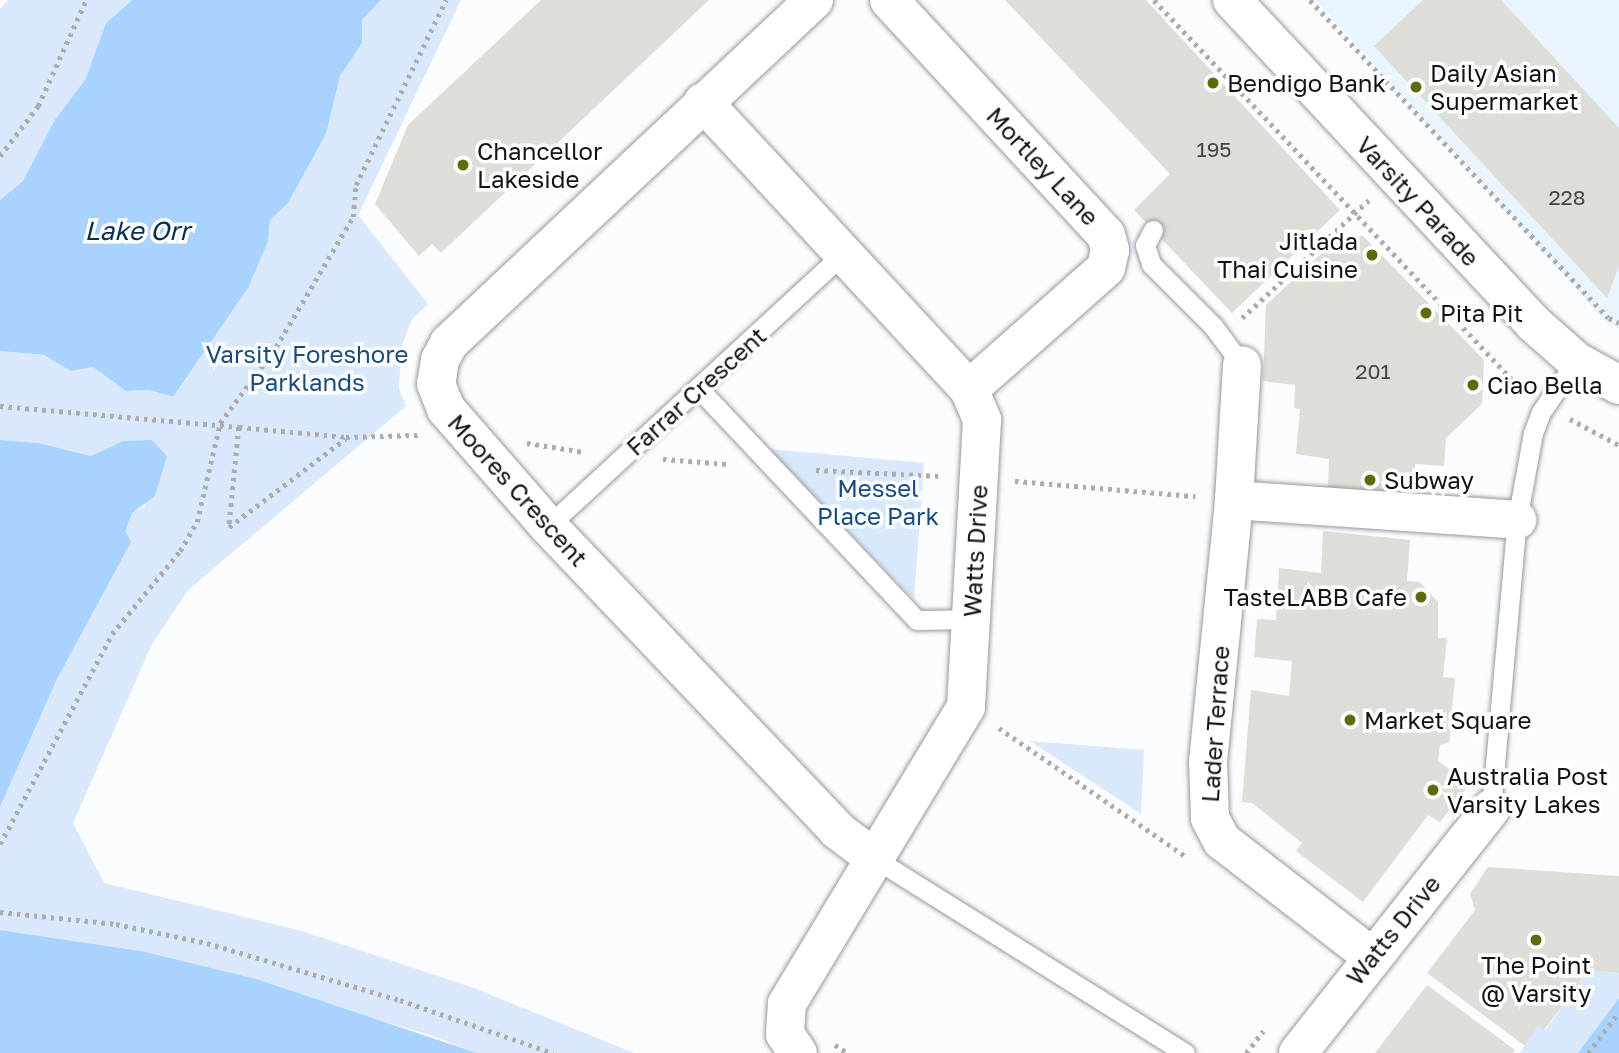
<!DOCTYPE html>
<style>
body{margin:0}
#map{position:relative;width:1619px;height:1053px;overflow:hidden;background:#fafcfe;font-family:"Golos Text",sans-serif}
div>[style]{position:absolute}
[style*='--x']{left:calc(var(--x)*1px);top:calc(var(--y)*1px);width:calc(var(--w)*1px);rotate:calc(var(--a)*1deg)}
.built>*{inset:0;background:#e9f4ff}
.green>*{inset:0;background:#d9e9fb}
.water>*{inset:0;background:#a9d3fe}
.building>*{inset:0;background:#ddded7}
.path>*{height:4.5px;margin-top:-2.25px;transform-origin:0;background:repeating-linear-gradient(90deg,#aaacae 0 3.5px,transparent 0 8.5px)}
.roads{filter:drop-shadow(0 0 2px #95999e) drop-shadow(0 0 2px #95999e)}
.service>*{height:19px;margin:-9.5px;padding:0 9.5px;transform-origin:9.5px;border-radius:9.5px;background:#fff}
.minor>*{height:38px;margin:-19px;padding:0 19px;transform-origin:19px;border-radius:19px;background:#fff}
.tertiary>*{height:38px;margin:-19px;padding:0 19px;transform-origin:19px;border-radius:19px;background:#fff}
.dots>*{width:19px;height:19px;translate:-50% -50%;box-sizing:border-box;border:4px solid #fff;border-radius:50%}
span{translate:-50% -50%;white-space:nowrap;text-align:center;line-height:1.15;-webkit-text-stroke:7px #fff;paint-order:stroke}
.number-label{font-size:21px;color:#444646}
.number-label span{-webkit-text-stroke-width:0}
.poi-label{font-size:24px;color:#111315}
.left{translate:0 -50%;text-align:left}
.right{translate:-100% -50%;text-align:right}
.street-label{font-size:24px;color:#111315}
.park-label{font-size:24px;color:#174d7e}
.water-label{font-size:26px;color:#082f51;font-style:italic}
</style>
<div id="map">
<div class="built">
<div style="clip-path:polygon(1316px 0,1619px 0,1619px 328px,1606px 322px)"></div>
</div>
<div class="green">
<div style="clip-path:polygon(8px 0,132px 0,106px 23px,85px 80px,54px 121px,23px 181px,0 200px,0 9px)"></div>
<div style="clip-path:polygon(381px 0,461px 0,358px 215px,428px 304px,412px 319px,401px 348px,399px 389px,406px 406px,188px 590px,152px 644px,73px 823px,104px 883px,302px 931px,474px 988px,634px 1053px,477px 1053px,427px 1034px,141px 951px,0 930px,0 807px,132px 512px,145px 507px,123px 441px,91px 456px,39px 443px,0 440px,0 351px,44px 355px,71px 371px,93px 367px,126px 391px,149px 390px,173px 397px,248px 288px,268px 242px,270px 220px,288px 203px,326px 134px,340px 76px,362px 43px,362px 20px)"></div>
<div style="clip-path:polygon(769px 449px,924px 463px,914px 599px)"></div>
<div style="clip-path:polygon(1030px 741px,1144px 750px,1141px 814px)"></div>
<div style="clip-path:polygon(1589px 970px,1619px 973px,1619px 1025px,1598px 1053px,1520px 1053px,1538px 1027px,1545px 1030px)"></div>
</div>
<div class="water">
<div style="clip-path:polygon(132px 0,381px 0,362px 20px,362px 43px,340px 76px,326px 134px,288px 203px,270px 220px,268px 242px,248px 288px,173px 397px,149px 390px,126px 391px,93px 367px,71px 371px,44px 355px,0 351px,0 200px,23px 181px,54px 121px,85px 80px,106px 23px)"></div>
<div style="clip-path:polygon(0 440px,39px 443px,91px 456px,123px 441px,152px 440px,167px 456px,155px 496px,132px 513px,125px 531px,131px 542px,58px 677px,0 807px)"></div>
<div style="clip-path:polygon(0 930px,141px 951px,256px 979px,477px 1053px,0 1053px)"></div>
<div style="clip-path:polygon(1619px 998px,1619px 1053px,1578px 1053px)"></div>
</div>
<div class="building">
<div style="clip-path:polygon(541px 0,709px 0,441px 253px,432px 244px,419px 256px,375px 204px,408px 125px)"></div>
<div style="clip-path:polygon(1005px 0,1146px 0,1340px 210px,1232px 313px,1134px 210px,1170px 174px)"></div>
<div style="clip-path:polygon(1423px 0,1501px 0,1619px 128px,1619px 266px,1607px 298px,1374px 46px)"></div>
<div style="clip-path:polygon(1362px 235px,1484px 360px,1482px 404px,1446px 438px,1444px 466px,1415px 464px,1413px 491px,1328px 489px,1329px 459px,1296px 454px,1300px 409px,1294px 408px,1295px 385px,1263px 381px,1266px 305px,1338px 238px,1348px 248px)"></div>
<div style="clip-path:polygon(1323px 531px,1410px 540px,1407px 581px,1420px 582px,1438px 602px,1438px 638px,1447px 638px,1443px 677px,1455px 678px,1449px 743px,1440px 745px,1438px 761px,1470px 784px,1440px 822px,1428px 815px,1363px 902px,1296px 851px,1302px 843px,1252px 803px,1242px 802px,1251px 690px,1289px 696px,1292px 661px,1254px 657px,1257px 619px,1276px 620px,1279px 568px,1321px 573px)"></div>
<div style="clip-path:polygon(1488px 867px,1619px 876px,1619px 973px,1589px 970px,1544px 1030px,1538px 1027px,1525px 1046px,1427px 973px,1475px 910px,1470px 894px)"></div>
<div style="clip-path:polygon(1427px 985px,1515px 1050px,1513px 1053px,1375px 1053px)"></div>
</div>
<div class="path">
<div style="--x:1154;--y:0;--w:535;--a:46.67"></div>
<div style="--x:1310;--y:0;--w:436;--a:46.8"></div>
<div style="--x:1609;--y:318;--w:11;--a:27"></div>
<div style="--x:0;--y:156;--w:63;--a:-52.8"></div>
<div style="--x:38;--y:106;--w:116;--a:-65.6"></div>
<div style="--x:1242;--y:318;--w:173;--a:-42.9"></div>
<div style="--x:0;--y:406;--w:240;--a:5"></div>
<div style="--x:239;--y:427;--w:100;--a:95.7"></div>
<div style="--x:229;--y:527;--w:146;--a:-37.2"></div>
<div style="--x:1570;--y:419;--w:55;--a:28"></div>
<div style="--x:239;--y:427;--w:107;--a:5.3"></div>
<div style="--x:346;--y:437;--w:72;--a:-1.6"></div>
<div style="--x:527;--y:443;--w:58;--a:9"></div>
<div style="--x:663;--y:459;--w:64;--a:4.5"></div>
<div style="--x:816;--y:470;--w:124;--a:2.8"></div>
<div style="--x:1015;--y:481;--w:181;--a:4.8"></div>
<div style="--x:999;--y:728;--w:226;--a:34.5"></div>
<div style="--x:0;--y:844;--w:238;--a:-61.9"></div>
<div style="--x:112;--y:634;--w:107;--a:-50.7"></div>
<div style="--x:180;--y:551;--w:34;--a:-60"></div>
<div style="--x:197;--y:522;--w:102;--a:-76.9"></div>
<div style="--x:220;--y:423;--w:94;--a:-53.6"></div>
<div style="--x:276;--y:347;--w:151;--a:-59.4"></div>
<div style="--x:353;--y:217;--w:32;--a:-85"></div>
<div style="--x:356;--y:185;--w:206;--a:-64.1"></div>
<div style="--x:0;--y:912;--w:117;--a:5.9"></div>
<div style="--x:116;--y:924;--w:93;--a:11.8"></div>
<div style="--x:207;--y:943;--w:201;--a:16.5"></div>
<div style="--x:400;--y:1000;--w:162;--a:19.1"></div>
<div style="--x:835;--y:1045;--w:15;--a:32"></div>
<div style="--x:1246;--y:1053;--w:28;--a:-52"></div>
<div style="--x:1588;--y:1053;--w:51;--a:-52.9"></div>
</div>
<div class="roads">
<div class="service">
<div style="--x:1153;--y:230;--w:17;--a:118"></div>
<div style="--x:1145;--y:245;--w:20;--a:72"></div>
<div style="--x:1151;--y:264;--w:88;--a:45"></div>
<div style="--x:1213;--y:326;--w:49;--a:53.4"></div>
<div style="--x:700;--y:390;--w:316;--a:46.7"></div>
<div style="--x:917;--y:620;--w:55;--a:-1"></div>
<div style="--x:548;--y:526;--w:401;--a:-42.7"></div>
<div style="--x:1491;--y:809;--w:290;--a:-84.9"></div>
<div style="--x:1517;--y:520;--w:88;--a:-79.6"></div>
<div style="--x:1533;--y:433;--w:22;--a:-69"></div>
<div style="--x:1541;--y:412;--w:62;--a:-55.5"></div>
<div style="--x:874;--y:858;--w:367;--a:32.1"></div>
</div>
<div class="minor">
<div style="--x:814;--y:0;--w:501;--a:136.78"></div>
<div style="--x:449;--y:343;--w:19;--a:118"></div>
<div style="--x:440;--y:360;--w:24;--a:99"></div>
<div style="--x:436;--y:384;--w:27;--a:68"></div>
<div style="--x:446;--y:409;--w:155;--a:48.9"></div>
<div style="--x:548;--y:526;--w:419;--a:46.4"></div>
<div style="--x:837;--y:830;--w:46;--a:37.1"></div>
<div style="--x:889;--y:0;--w:320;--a:47.3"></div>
<div style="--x:1106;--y:235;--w:16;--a:75"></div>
<div style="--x:1110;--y:250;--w:18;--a:103"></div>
<div style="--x:1106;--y:268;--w:183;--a:138.5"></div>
<div style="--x:703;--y:102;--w:391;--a:47.2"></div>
<div style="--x:969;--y:389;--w:34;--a:67"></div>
<div style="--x:982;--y:420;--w:287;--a:93.2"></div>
<div style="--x:966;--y:707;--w:347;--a:121.1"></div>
<div style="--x:787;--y:1004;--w:30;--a:94"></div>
<div style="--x:785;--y:1034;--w:23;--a:56"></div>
<div style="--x:1234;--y:500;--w:135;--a:-86.6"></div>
<div style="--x:1371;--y:956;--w:188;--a:-142.3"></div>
<div style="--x:1222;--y:841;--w:26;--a:-118"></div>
<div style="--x:1210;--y:818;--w:56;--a:-92"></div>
<div style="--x:1208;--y:762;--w:263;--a:-84.3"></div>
<div style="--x:1234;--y:500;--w:284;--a:4"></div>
<div style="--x:1298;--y:1053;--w:311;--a:-51.7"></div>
</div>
<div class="tertiary">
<div style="--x:1232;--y:0;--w:442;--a:47"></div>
<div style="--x:1533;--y:323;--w:57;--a:41.5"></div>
<div style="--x:1576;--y:361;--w:49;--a:29.2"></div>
</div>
</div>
<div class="dots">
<div style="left:1213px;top:83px;background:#61690c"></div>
<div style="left:1416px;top:87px;background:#61690c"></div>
<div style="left:463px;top:165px;background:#61690c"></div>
<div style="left:1372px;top:255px;background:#61690c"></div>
<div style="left:1426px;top:313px;background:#61690c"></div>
<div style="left:1473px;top:385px;background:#61690c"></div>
<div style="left:1370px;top:480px;background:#61690c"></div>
<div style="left:1421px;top:597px;background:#61690c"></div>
<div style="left:1350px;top:720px;background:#61690c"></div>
<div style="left:1433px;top:790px;background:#61690c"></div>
<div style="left:1536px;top:940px;background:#61690c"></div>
</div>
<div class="number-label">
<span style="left:1214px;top:149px">195</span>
<span style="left:1567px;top:197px">228</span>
<span style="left:1373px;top:371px">201</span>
</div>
<div class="poi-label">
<span class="left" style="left:1430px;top:87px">Daily Asian<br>Supermarket</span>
<span class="left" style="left:1227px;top:83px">Bendigo Bank</span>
<span class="left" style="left:477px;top:165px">Chancellor<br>Lakeside</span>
<span class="right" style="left:1358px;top:255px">Jitlada<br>Thai Cuisine</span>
<span class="left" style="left:1440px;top:313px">Pita Pit</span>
<span class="left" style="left:1487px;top:385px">Ciao Bella</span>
<span class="left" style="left:1384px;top:480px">Subway</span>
<span class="right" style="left:1407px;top:597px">TasteLABB Cafe</span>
<span class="left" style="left:1364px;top:720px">Market Square</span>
<span class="left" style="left:1447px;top:790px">Australia Post<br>Varsity Lakes</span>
<span style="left:1536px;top:979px">The Point<br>@ Varsity</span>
</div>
<div class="street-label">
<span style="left:1043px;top:166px;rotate:47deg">Mortley Lane</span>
<span style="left:1418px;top:201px;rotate:47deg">Varsity Parade</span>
<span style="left:696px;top:391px;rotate:-42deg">Farrar Crescent</span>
<span style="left:518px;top:490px;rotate:48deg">Moores Crescent</span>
<span style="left:975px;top:551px;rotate:-87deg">Watts Drive</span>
<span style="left:1215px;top:724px;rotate:-86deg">Lader Terrace</span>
<span style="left:1393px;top:930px;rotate:-51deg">Watts Drive</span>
</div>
<div class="park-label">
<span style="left:307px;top:368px">Varsity Foreshore<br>Parklands</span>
<span style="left:878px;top:502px">Messel<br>Place Park</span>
</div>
<div class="water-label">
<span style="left:137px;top:231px">Lake Orr</span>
</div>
</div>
